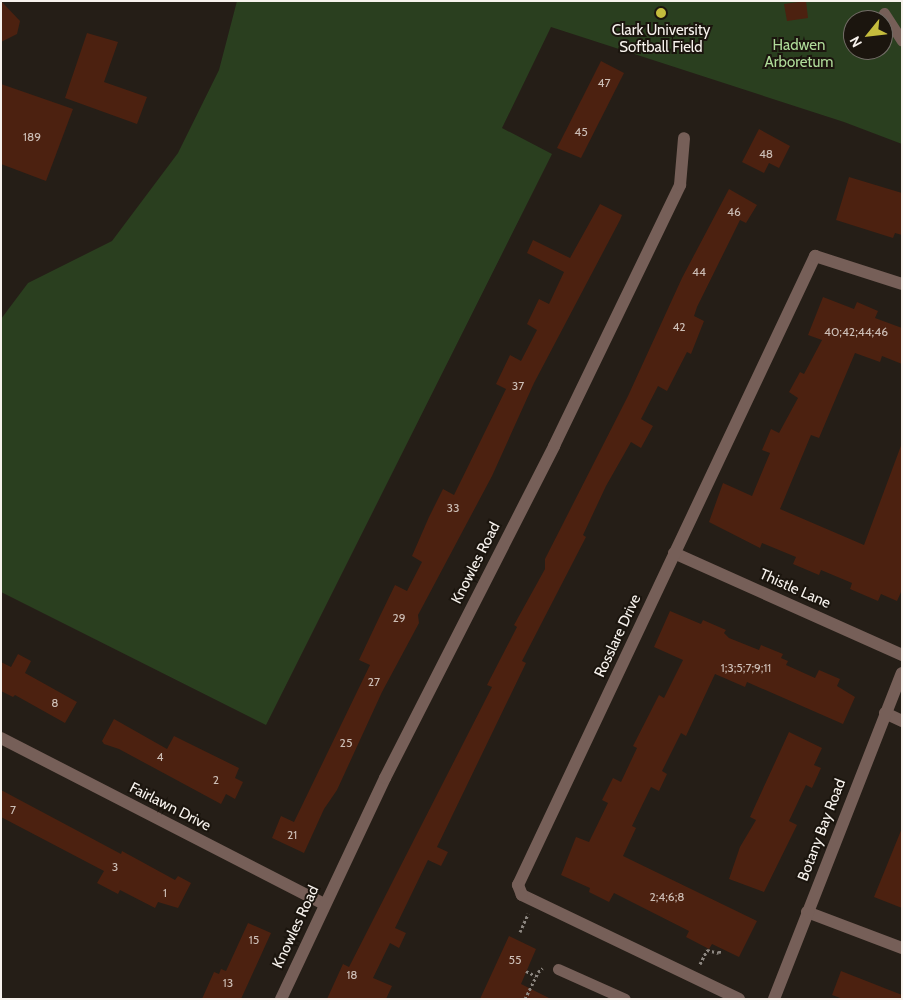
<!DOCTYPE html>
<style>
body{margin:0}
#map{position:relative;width:903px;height:1000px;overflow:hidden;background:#251e17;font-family:Cabin,sans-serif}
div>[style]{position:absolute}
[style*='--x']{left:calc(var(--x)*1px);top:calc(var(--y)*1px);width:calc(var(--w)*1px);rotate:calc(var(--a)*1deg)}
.green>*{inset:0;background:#2a3f1f}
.building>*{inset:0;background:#4c2110}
.path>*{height:3px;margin-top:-1.5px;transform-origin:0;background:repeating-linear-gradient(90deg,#8c8680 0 2.5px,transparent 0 5px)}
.lane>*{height:11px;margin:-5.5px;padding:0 5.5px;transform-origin:5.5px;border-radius:5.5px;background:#765f58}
.street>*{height:12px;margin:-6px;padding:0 6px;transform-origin:6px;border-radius:6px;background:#765f58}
.dots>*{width:14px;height:14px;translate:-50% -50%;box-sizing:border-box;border:2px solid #1b150e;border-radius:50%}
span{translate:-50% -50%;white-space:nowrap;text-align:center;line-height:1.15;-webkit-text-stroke:4px #1b150e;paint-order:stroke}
.number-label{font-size:12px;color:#ccbeb6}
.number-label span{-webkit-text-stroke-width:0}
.poi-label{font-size:15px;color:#f7f2ed}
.park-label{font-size:15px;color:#afdb99}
.street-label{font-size:15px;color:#f7f2ed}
.frame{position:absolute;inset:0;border:2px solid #f7f2ed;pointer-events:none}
.north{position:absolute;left:843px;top:10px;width:50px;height:50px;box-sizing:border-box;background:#1b150e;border:1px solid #736d67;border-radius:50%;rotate:241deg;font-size:14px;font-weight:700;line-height:20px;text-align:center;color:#f7f2ed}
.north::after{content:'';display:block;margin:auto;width:18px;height:22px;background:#c5bc3d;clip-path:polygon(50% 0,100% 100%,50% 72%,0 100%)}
</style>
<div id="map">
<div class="green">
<div style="clip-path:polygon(evenodd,237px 1px,902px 1px,902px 144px,844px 122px,551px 27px,502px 128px,552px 154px,266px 725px,1px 592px,1px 319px,28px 283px,112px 241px,178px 153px,219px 70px,237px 1px,853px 20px,883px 20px,883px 50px,853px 50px,853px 20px)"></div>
</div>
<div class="building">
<div style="clip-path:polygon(1px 1px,20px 21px,17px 34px,1px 42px)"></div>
<div style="clip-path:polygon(806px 1px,808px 18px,787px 21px,784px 4px)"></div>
<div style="clip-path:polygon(87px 33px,118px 42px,104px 82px,147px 97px,137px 124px,65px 98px)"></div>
<div style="clip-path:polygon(601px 61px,624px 73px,581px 158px,557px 148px)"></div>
<div style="clip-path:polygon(1px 84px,73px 109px,46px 181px,1px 164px)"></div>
<div style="clip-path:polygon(759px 129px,790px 146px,779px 168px,769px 163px,764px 173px,742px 162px)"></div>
<div style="clip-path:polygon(849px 177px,902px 193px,902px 235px,895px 233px,893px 238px,836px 220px)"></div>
<div style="clip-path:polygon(729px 189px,757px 205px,746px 223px,740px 220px,697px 307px,694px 316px,704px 321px,691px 354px,687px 352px,667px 391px,658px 386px,641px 419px,653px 426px,641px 448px,631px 442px,606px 486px,583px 535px,586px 537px,522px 661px,526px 663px,437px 847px,448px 852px,441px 866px,428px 860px,395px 928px,406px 933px,399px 948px,390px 943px,373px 978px,392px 986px,386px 999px,327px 999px,343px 964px,349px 967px,492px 687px,487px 685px,517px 627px,514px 625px,545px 569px,545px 559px,628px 396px,682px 278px)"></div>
<div style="clip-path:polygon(600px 204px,622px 215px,620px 220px,534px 383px,492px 476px,418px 615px,419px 623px,382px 692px,337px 790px,324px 809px,304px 853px,272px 838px,281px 816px,294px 822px,370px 665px,359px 660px,378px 620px,395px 585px,407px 591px,422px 562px,412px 556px,429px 517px,443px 489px,454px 495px,506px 389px,496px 384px,510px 355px,521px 361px,537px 330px,527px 324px,539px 299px,549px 304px,564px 272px,527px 253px,533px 240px,570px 258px)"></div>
<div style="clip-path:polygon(823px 297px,854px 309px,857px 302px,878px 311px,875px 318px,902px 328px,902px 364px,882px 356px,880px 362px,855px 353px,819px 438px,811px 435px,780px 509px,864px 545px,902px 443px,902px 590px,897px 601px,881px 594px,878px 601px,850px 589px,852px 583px,821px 570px,819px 575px,793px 564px,796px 557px,762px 543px,760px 548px,709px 522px,723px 483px,752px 496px,770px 453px,762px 450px,771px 429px,779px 433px,798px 398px,789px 392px,800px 372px,804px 374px,822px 340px,808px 335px)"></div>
<div style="clip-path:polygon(670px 611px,701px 624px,703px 620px,726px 630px,724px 633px,729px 638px,759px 650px,761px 645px,783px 654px,781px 658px,788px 661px,786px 665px,815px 678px,819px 670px,840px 679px,837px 686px,855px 697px,843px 724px,747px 682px,745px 687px,715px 674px,686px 736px,681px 733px,662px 771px,667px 774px,659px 791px,651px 787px,632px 826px,636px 828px,623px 856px,757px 921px,739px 957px,712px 944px,709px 949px,686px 937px,689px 931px,614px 893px,609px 902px,589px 892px,590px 888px,561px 875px,576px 837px,589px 842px,608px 803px,602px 800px,613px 778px,621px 782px,637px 748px,633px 746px,659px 695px,664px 698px,683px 660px,654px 647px)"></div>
<div style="clip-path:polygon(18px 654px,31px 661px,25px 673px,77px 702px,65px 723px,15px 695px,13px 697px,1px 691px,1px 662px,11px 667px)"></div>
<div style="clip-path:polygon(114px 719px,167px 749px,174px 736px,239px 768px,235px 778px,243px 782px,235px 799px,226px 794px,221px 804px,119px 749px,104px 744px,102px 741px)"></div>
<div style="clip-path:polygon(789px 732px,822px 748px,814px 765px,821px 768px,812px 788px,806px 785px,789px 821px,797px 825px,764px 892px,729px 879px,740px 847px,756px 820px,750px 817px)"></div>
<div style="clip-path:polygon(1px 790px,121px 854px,122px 851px,175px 880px,178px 876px,191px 883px,178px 908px,158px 902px,155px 908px,120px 890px,118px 894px,97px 883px,104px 871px,1px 817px)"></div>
<div style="clip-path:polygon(902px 828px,902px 908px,874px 897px)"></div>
<div style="clip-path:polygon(248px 923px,271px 933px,241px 999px,202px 999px,214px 972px,219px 974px,221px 969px,226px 971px)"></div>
<div style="clip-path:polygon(509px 936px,536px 949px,521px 984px,551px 999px,480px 999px)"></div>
<div style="clip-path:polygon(841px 971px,902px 995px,902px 999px,843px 999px,832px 995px)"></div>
</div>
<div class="path">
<div style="--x:520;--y:932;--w:20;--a:-66"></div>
<div style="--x:700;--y:964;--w:16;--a:-63"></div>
<div style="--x:707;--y:950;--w:12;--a:14"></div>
<div style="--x:719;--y:953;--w:3;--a:-72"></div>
<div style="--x:526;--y:971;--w:11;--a:27"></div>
<div style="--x:525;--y:999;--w:30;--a:-64"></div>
<div style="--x:538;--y:972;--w:6;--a:-39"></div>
</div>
<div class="lane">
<div style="--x:884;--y:13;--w:33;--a:57"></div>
<div style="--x:558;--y:969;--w:73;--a:24.1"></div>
</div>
<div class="street">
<div style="--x:674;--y:553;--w:250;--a:24.1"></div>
<div style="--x:885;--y:713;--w:19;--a:25"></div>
<div style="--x:1;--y:738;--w:363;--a:27.2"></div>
<div style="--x:807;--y:912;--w:102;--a:20.8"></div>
<div style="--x:281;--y:999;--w:244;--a:-64.8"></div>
<div style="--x:385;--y:778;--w:373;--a:-63"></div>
<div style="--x:554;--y:446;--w:290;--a:-64.2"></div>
<div style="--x:680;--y:185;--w:47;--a:-85.1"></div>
<div style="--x:739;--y:999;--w:241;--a:-154.4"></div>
<div style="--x:522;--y:895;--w:11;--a:-112"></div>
<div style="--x:518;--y:885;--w:696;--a:-64.72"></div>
<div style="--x:815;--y:256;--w:91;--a:17.8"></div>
<div style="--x:774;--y:999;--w:350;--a:-68.6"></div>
</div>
<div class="dots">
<div style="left:661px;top:13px;background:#c5bc3d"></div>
</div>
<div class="number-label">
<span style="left:604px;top:83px">47</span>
<span style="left:581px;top:132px">45</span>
<span style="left:32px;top:137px">189</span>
<span style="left:766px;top:154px">48</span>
<span style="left:734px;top:212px">46</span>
<span style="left:699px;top:272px">44</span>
<span style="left:679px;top:327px">42</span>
<span style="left:856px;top:332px">40;42;44;46</span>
<span style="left:518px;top:386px">37</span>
<span style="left:453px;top:508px">33</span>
<span style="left:399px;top:618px">29</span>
<span style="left:746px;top:668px">1;3;5;7;9;11</span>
<span style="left:374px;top:682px">27</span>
<span style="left:55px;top:703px">8</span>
<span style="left:346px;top:743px">25</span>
<span style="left:160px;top:757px">4</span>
<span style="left:216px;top:780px">2</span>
<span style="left:13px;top:810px">7</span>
<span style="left:292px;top:835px">21</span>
<span style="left:115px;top:867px">3</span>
<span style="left:165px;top:893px">1</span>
<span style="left:667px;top:897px">2;4;6;8</span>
<span style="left:254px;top:940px">15</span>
<span style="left:515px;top:960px">55</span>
<span style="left:352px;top:975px">18</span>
<span style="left:228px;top:983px">13</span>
</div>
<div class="poi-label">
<span style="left:661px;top:39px">Clark University<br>Softball Field</span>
</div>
<div class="park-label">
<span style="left:799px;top:54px">Hadwen<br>Arboretum</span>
</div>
<div class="street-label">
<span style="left:476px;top:563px;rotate:-63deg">Knowles Road</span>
<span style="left:795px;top:589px;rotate:24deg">Thistle Lane</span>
<span style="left:618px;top:636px;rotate:-65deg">Rosslare Drive</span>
<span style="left:170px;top:807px;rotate:27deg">Fairlawn Drive</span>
<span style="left:822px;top:830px;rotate:-69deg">Botany Bay Road</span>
<span style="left:296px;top:927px;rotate:-65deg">Knowles Road</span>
</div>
<div class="frame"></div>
<div class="north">N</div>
</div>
